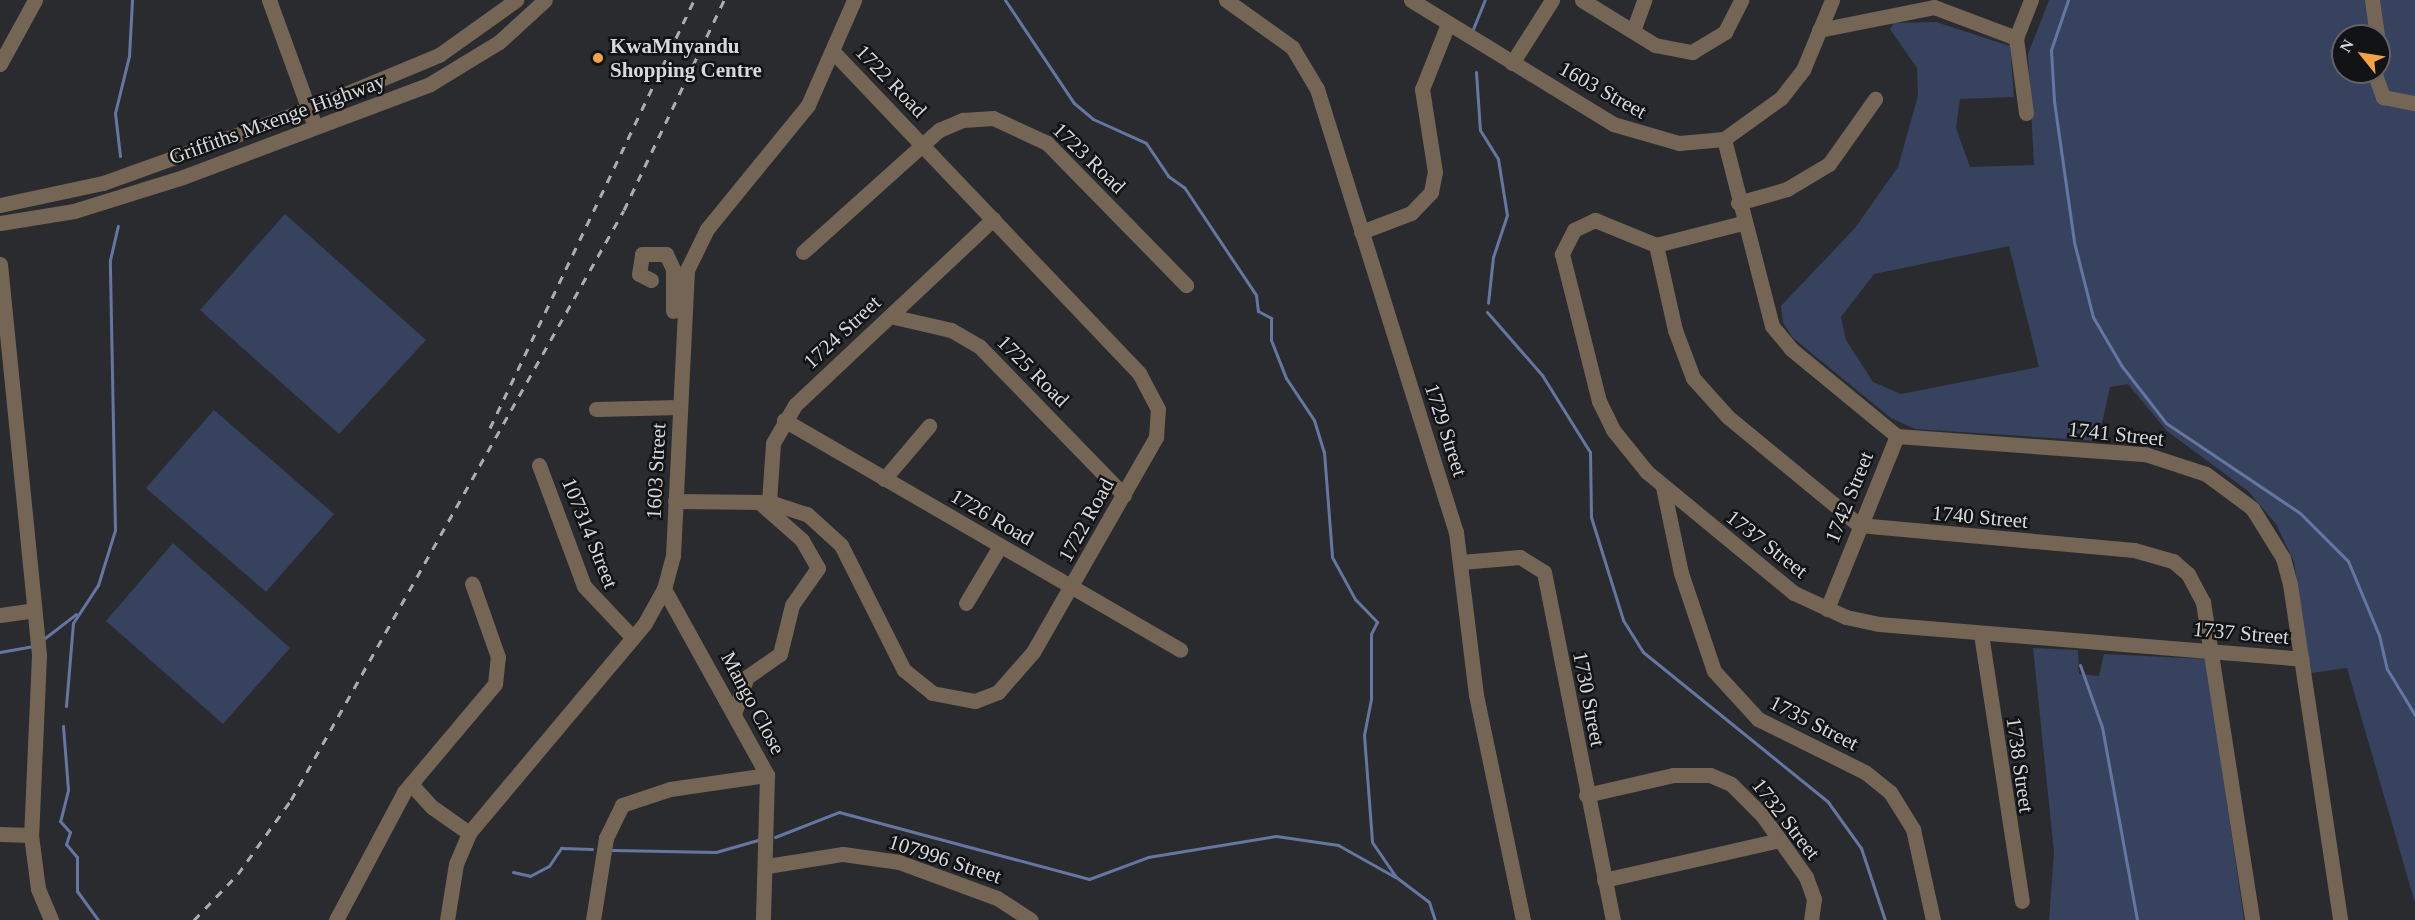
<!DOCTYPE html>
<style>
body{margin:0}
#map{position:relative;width:2415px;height:920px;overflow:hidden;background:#292b2f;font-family:Georgia,serif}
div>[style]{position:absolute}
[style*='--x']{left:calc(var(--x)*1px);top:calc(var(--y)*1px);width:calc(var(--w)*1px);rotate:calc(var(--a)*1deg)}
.green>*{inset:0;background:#37425e}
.stream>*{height:3px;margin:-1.5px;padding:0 1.5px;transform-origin:1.5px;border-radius:1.5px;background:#6676a2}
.minor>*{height:15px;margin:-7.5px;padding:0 7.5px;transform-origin:7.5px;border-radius:7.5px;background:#756555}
.rail>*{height:3px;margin-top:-1.5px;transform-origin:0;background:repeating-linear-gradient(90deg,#acadb0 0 8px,transparent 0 16px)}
.dots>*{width:16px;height:16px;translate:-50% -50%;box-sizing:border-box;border:3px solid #121315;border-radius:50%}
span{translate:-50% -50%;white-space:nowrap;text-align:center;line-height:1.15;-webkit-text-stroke:5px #121315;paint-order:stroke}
.poi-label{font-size:21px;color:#d7d8db;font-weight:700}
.left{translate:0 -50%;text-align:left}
.street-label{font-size:21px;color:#d7d8db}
.north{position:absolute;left:2331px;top:24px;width:60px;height:60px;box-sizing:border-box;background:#121315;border:2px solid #616264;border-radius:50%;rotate:300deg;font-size:16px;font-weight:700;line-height:24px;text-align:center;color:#d7d8db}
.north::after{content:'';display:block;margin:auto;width:21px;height:27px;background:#f4a344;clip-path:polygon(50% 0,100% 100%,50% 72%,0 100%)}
</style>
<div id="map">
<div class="green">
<div style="clip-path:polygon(evenodd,2049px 0,2415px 0,2415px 903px,2347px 668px,2311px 673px,2294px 562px,2276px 524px,2248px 491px,2167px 431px,2128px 384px,2110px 387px,2098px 441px,1915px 429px,1891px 418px,1793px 338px,1783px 323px,1781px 306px,1855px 228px,1898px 167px,1918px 96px,1917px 68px,1890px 29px,1894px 23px,1936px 22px,2010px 46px,2014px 97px,1960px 99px,1956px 128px,1970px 167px,2034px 165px,2028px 54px,2049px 0,2343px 36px,2379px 36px,2379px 72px,2343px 72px,2343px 36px,2049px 0,2009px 246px,2039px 367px,1901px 394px,1873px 382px,1846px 340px,1841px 317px,1874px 274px,2009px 246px)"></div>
<div style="clip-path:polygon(285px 214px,426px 340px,339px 434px,200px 310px)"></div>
<div style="clip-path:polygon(214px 410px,334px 514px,266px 592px,146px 488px)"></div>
<div style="clip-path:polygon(173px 543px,290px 648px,223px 724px,106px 621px)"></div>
<div style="clip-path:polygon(2033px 648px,2078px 650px,2079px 674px,2099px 676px,2104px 654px,2206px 659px,2244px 920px,2049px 920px,2054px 852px)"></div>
</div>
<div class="stream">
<div style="--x:1005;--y:0;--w:124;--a:56.2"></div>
<div style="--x:1074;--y:103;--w:25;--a:40"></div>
<div style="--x:1093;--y:119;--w:58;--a:24.4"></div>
<div style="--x:1146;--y:143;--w:40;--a:56"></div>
<div style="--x:1168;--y:176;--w:19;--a:35"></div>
<div style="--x:1184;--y:187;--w:130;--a:56.3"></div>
<div style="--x:1256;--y:295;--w:16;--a:83"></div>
<div style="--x:1258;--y:311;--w:15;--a:28"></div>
<div style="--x:1271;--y:318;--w:22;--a:90"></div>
<div style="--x:1271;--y:340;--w:41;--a:68.5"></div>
<div style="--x:1286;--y:378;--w:50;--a:56.3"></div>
<div style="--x:1314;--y:420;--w:34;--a:73"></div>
<div style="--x:1324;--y:452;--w:105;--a:85.6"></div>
<div style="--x:1332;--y:557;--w:48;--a:61.3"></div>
<div style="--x:1355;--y:599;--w:32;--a:46"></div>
<div style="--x:1377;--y:622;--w:13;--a:117"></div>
<div style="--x:1371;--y:634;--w:65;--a:90"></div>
<div style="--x:1371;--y:699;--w:37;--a:101"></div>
<div style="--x:1364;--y:735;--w:107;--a:85.7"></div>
<div style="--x:1372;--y:842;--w:42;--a:55.6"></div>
<div style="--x:1396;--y:877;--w:41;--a:37.1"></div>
<div style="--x:1429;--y:902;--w:19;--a:72"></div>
<div style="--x:2068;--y:0;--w:53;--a:108.8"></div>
<div style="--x:2051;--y:50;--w:51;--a:86.6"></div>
<div style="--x:2054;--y:101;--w:142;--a:81.9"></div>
<div style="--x:2074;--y:242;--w:77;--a:75.8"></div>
<div style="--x:2093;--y:317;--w:56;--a:59.7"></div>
<div style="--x:2121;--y:365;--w:73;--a:52.2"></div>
<div style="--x:2166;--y:423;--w:161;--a:33.9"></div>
<div style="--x:2300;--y:513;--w:68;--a:45"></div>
<div style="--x:2348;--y:561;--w:80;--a:67.3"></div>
<div style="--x:2379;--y:635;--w:35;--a:77"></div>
<div style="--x:2387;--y:669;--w:54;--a:58.7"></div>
<div style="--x:1473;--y:29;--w:31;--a:-68"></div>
<div style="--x:1476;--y:72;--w:58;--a:86.1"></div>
<div style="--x:1480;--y:130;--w:34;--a:58"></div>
<div style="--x:1498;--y:159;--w:57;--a:80.9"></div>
<div style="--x:1507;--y:215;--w:44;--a:108.4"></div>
<div style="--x:1493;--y:257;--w:46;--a:96.2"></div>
<div style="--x:120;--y:156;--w:43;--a:-96.6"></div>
<div style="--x:115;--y:113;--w:59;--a:-76.2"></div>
<div style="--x:129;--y:56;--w:56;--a:-86.9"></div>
<div style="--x:1487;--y:312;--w:84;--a:48.9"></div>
<div style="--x:1542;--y:375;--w:91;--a:58.1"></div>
<div style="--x:1590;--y:452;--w:65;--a:89.1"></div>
<div style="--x:1591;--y:517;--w:108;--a:72.7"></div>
<div style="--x:1623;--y:620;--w:38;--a:58"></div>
<div style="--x:1643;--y:652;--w:238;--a:39"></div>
<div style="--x:1828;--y:802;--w:57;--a:54.3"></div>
<div style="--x:1861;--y:848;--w:76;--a:71.6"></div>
<div style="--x:41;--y:641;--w:44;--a:-37.6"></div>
<div style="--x:0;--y:652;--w:34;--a:-10"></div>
<div style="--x:2080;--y:665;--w:66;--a:70.5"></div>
<div style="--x:2102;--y:727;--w:196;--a:79.7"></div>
<div style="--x:66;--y:706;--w:83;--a:-85.2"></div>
<div style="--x:73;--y:623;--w:45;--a:-56.7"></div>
<div style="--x:98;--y:585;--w:58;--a:-72.8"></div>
<div style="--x:115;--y:530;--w:270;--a:-91.1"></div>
<div style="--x:110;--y:260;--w:35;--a:-77"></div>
<div style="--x:63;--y:726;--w:64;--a:85.5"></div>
<div style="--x:68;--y:790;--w:32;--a:104"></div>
<div style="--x:60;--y:821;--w:15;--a:48"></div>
<div style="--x:70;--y:832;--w:13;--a:108"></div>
<div style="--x:66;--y:844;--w:17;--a:50"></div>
<div style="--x:77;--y:857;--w:34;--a:90"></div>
<div style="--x:77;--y:891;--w:36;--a:54"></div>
<div style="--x:775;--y:837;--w:69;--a:-21.3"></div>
<div style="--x:839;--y:812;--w:259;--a:15"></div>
<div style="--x:1089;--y:879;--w:63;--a:-20.4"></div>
<div style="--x:1148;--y:857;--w:130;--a:-9.3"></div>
<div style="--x:1276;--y:836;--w:63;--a:8.3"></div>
<div style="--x:1338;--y:845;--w:65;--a:29.3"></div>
<div style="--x:612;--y:850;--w:104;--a:1.1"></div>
<div style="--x:716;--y:852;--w:47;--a:-16.1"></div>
<div style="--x:513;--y:872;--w:17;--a:13"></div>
<div style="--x:530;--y:876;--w:21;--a:-28"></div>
<div style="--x:549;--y:866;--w:22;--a:-56"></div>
<div style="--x:561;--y:848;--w:31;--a:2"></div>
</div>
<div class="minor">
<div style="--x:269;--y:0;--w:126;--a:70"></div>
<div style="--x:1226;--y:0;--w:81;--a:35.5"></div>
<div style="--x:1292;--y:47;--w:49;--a:59.2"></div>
<div style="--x:1317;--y:89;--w:464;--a:72.6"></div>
<div style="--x:1456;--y:532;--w:164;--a:83"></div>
<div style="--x:1476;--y:695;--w:230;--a:78.2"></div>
<div style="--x:1411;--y:0;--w:237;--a:31.5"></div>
<div style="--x:1613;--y:124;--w:69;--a:16.1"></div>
<div style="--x:1679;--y:143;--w:45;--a:-5.1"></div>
<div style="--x:1724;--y:139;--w:70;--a:-35.7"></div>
<div style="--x:1781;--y:98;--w:36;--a:-52"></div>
<div style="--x:1803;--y:70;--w:76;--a:-67.5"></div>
<div style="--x:1582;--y:0;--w:86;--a:31.7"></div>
<div style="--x:1655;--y:45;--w:38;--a:11"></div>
<div style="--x:1692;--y:52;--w:39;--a:-31"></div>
<div style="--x:1725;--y:32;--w:36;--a:-63"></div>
<div style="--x:2372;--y:0;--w:36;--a:82"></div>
<div style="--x:1819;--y:30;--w:117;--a:-11.3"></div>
<div style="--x:1934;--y:7;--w:88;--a:20.7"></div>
<div style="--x:1633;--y:31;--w:33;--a:-70"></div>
<div style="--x:1512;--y:63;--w:75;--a:-57.6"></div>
<div style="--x:0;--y:64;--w:73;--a:-61.3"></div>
<div style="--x:2374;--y:72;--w:27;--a:70"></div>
<div style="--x:2383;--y:97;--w:33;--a:11"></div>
<div style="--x:2026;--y:113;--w:76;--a:-97.6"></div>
<div style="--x:2016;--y:38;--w:41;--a:-68.5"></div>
<div style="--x:1724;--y:139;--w:193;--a:75.6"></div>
<div style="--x:1772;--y:326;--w:30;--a:50"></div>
<div style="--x:1791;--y:349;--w:137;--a:39.4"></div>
<div style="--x:1897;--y:436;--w:249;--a:4.2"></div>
<div style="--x:2145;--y:454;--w:64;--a:18.2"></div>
<div style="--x:2206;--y:474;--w:57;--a:36.5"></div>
<div style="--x:2252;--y:508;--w:59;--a:58.2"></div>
<div style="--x:2283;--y:558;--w:27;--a:75"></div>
<div style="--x:2290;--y:584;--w:340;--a:81.5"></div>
<div style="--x:1738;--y:203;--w:51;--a:-15.9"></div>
<div style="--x:1787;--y:189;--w:49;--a:-30.8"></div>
<div style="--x:1829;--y:164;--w:80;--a:-54.7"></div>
<div style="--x:0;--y:205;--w:105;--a:-12.1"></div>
<div style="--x:103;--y:183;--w:219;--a:-19.8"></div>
<div style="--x:309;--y:109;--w:141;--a:-22.6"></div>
<div style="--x:439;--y:55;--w:95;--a:-35.5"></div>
<div style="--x:0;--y:223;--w:75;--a:-9.2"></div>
<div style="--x:74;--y:211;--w:114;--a:-17.3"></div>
<div style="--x:183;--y:177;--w:264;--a:-20.6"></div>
<div style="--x:430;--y:84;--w:81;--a:-31.3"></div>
<div style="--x:499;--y:42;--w:62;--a:-42.4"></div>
<div style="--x:1361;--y:232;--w:53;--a:-20.8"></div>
<div style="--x:1411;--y:213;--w:29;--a:-46"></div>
<div style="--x:1431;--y:192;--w:20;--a:-79"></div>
<div style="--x:1435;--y:172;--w:84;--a:-98.9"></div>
<div style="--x:1422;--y:89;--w:70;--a:-68.2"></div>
<div style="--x:1656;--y:245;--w:66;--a:-157.7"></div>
<div style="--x:1595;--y:220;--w:23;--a:155"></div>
<div style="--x:1574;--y:230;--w:27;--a:117"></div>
<div style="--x:1562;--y:254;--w:152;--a:75.9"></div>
<div style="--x:1599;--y:401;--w:32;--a:64"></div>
<div style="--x:1613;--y:430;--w:54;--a:51"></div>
<div style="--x:1647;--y:472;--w:190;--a:39.5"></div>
<div style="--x:1794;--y:593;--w:57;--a:24.8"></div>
<div style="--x:1846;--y:617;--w:34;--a:12"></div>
<div style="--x:1879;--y:624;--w:424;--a:4.7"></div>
<div style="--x:1656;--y:245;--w:87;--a:77.4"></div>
<div style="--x:1675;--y:330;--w:51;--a:69.4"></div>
<div style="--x:1693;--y:378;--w:52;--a:48.1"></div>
<div style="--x:1728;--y:417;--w:170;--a:39.5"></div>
<div style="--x:1859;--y:525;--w:276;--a:5.2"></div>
<div style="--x:2134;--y:550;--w:41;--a:15.8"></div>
<div style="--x:2173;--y:561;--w:20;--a:41"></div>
<div style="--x:2188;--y:574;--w:32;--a:62"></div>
<div style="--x:2203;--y:602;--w:322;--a:81.2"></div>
<div style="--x:1656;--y:245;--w:89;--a:-14.3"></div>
<div style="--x:803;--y:252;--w:183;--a:-41.9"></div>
<div style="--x:939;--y:130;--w:26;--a:-23"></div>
<div style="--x:963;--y:120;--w:30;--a:-4"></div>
<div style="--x:993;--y:118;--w:60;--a:24.8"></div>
<div style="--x:1047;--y:143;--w:199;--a:45.6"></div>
<div style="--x:0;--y:264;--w:393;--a:84.3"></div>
<div style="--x:39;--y:655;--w:180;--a:92.5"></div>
<div style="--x:31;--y:835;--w:54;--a:82.6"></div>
<div style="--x:38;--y:889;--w:34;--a:67"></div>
<div style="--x:651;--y:280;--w:13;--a:-153"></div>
<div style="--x:639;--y:274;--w:20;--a:-81"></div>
<div style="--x:642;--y:254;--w:24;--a:0"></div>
<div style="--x:666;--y:254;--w:17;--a:65"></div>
<div style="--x:673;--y:269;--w:42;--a:90"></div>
<div style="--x:890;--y:316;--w:63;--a:12.9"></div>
<div style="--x:951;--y:330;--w:32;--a:30"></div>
<div style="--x:979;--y:346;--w:208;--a:45.8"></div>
<div style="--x:596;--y:409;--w:84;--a:-1.4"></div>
<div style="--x:784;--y:420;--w:458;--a:30.1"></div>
<div style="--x:539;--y:465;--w:129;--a:69.6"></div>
<div style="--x:584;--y:586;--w:71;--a:46.7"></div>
<div style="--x:884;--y:479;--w:70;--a:-49.7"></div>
<div style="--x:1663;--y:487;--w:88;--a:78.2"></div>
<div style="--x:1681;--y:573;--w:103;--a:71.4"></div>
<div style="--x:1714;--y:671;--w:65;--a:47.5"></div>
<div style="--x:1758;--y:719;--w:119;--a:26.4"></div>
<div style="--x:1865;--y:772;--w:32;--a:39"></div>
<div style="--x:1890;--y:792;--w:44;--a:58.1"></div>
<div style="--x:1913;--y:829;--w:93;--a:77.6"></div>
<div style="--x:675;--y:501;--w:94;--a:0.6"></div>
<div style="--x:769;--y:502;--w:40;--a:18"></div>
<div style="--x:807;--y:514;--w:46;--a:42.4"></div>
<div style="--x:841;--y:545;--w:140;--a:63.3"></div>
<div style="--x:904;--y:670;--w:36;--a:39"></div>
<div style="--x:932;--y:693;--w:44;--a:10.5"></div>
<div style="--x:975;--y:701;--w:25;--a:-21"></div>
<div style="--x:998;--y:692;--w:53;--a:-48.8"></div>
<div style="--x:1033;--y:652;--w:248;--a:-60.2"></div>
<div style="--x:1156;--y:437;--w:28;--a:-86"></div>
<div style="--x:1158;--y:409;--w:41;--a:-117.8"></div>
<div style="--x:1139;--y:373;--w:445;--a:-133.6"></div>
<div style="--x:769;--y:502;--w:59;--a:-86.1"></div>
<div style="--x:773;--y:443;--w:44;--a:-59.9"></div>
<div style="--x:795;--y:405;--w:272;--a:-43.2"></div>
<div style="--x:1461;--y:562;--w:59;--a:-4.8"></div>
<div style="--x:1520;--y:557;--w:28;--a:32"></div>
<div style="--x:1544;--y:572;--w:355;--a:78.8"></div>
<div style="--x:664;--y:589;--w:213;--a:61"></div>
<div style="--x:767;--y:775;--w:145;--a:91.6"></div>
<div style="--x:966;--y:603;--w:66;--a:-59.2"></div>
<div style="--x:1827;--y:609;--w:187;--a:-68"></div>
<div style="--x:0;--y:615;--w:34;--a:-8"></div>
<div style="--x:1981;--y:634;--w:270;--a:81.3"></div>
<div style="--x:735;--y:711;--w:36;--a:-71"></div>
<div style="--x:747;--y:677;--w:40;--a:-34.9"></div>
<div style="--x:780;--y:654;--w:50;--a:-76.2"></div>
<div style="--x:792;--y:605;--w:45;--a:-54.9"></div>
<div style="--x:818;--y:568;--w:32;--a:-120"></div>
<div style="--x:802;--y:540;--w:57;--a:-138.5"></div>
<div style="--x:411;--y:784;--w:31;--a:48"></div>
<div style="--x:432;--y:807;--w:45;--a:35.1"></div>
<div style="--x:1586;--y:795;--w:89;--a:-12.9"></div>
<div style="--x:1673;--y:775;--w:37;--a:0"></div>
<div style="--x:1710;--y:775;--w:23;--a:23"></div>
<div style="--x:1731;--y:784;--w:44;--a:45"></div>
<div style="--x:1762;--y:815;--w:76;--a:54.6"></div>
<div style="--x:1806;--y:877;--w:23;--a:70"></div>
<div style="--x:1814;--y:899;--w:21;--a:98"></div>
<div style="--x:0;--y:834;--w:31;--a:2"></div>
<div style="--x:767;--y:866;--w:77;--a:-9"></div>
<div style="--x:843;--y:854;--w:57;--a:8.1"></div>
<div style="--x:899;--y:862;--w:104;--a:20.2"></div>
<div style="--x:997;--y:898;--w:40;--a:32.9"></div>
<div style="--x:1604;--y:880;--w:180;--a:-12.8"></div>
<div style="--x:336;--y:920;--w:145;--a:-62"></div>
<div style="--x:404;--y:792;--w:141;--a:-49.9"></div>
<div style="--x:495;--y:684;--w:27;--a:-84"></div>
<div style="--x:498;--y:657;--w:78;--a:-109.4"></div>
<div style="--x:447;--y:920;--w:57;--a:-80.9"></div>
<div style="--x:456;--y:864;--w:34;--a:-67"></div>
<div style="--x:469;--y:833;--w:274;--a:-50"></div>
<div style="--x:645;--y:623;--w:39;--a:-61"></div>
<div style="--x:664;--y:589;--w:34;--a:-75"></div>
<div style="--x:673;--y:556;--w:286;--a:-87.2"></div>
<div style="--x:687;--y:270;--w:46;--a:-64"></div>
<div style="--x:707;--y:229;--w:160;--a:-50.8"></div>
<div style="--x:808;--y:105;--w:115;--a:-66.3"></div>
<div style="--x:593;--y:920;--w:83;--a:-81"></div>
<div style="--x:606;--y:838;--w:37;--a:-64"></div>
<div style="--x:622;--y:805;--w:51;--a:-18.4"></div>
<div style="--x:670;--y:789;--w:98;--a:-8.2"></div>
</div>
<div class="rail">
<div style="--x:490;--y:428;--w:474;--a:-64.5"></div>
<div style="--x:194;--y:920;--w:64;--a:-46.3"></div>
<div style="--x:238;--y:874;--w:91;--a:-54.4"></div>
<div style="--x:291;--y:800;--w:677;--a:-60.56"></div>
<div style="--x:624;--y:210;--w:233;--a:-64.5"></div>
</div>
<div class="dots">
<div style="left:598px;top:58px;background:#f4a344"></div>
</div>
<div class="poi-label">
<span class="left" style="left:610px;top:58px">KwaMnyandu<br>Shopping Centre</span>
</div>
<div class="street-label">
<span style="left:891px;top:81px;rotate:46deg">1722 Road</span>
<span style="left:1603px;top:90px;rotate:29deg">1603 Street</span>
<span style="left:277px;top:119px;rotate:-20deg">Griffiths Mxenge Highway</span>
<span style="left:1089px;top:158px;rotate:44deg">1723 Road</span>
<span style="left:842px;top:332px;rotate:-43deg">1724 Street</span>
<span style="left:1033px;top:371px;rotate:45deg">1725 Road</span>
<span style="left:1446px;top:430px;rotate:72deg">1729 Street</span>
<span style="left:2116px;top:434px;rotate:6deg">1741 Street</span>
<span style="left:656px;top:471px;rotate:-87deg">1603 Street</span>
<span style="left:1849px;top:497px;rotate:-68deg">1742 Street</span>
<span style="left:992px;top:517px;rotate:30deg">1726 Road</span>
<span style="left:1980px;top:517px;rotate:5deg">1740 Street</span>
<span style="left:1086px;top:520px;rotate:-61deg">1722 Road</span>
<span style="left:590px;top:533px;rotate:68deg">107314 Street</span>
<span style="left:1767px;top:544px;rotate:38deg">1737 Street</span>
<span style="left:2241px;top:633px;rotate:5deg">1737 Street</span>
<span style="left:1589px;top:699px;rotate:79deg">1730 Street</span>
<span style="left:753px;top:703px;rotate:62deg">Mango Close</span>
<span style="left:1814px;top:723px;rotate:27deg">1735 Street</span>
<span style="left:2020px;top:765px;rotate:82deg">1738 Street</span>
<span style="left:1786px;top:819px;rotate:52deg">1732 Street</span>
<span style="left:945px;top:859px;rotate:18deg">107996 Street</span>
</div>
<div class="north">N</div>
</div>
